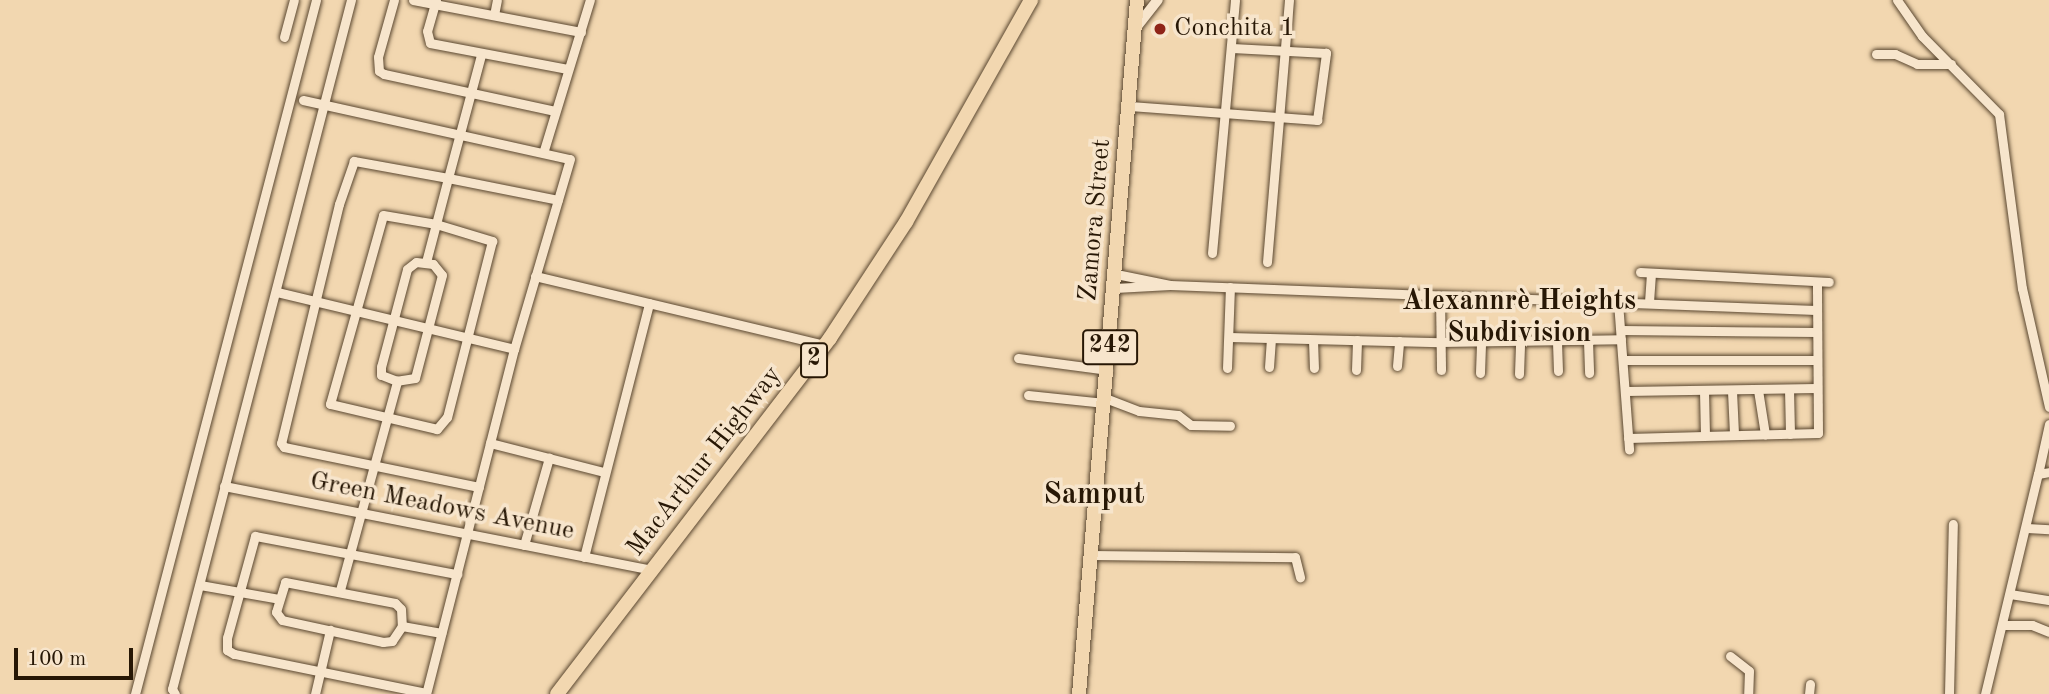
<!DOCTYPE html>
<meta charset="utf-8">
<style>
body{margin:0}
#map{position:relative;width:2049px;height:694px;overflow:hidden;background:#f2d7b0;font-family:"Old Standard TT",serif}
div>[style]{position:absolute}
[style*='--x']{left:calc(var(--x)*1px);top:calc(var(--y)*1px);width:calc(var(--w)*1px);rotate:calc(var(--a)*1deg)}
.roads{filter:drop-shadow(0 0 2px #5a4730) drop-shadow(0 0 2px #5a4730)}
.minor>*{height:9px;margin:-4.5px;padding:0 4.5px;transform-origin:4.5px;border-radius:4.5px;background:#f7e5cc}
.tertiary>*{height:10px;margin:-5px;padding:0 5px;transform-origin:5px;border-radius:5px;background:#f7e5cc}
.primary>*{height:14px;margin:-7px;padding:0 7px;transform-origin:7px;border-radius:7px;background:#f2d7b0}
.trunk>*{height:14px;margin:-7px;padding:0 7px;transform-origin:7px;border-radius:7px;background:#f2d7b0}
.dots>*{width:19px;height:19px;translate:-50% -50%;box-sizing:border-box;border:4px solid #f7e5cc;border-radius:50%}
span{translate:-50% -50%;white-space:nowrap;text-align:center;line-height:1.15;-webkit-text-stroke:7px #f7e5cc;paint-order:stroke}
.shield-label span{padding:2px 5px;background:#f7e5cc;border:2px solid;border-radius:5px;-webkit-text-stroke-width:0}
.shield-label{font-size:24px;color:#271705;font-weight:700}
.poi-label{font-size:26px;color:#271705}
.left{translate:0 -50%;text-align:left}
.street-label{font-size:26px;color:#271705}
.neighbourhood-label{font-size:28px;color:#271705;font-weight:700}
.quarter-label{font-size:30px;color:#271705;font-weight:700}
.scale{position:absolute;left:14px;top:648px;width:119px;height:32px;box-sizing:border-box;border:4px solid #271705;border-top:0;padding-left:9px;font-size:21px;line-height:24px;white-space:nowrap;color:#271705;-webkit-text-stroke:5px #f7e5cc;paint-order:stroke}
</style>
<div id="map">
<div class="roads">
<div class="minor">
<div style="--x:394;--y:0;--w:59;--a:105.7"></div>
<div style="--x:378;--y:57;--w:14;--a:86"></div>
<div style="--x:379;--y:71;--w:6;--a:31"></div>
<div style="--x:384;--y:74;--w:175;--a:12.2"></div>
<div style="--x:413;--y:0;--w:171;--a:10.8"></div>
<div style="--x:436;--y:0;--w:32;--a:106"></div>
<div style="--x:427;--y:31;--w:12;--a:76"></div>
<div style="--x:430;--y:43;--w:140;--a:10.7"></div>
<div style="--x:1897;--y:0;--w:44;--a:55.2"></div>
<div style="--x:1922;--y:36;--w:110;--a:45.4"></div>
<div style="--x:1999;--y:114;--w:176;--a:82.5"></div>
<div style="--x:2022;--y:288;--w:122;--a:77.2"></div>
<div style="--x:494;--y:15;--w:15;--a:-79"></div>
<div style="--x:284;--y:37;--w:38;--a:-75"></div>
<div style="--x:1876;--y:54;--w:19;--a:0"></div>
<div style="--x:1895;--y:54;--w:24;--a:24"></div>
<div style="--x:1917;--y:64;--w:34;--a:0"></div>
<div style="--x:481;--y:55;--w:127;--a:105"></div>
<div style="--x:448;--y:178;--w:112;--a:11.3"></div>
<div style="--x:303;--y:100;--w:273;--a:12.5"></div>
<div style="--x:570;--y:159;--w:198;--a:106.4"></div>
<div style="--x:514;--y:349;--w:356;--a:104.3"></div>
<div style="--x:1130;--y:106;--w:188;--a:4.3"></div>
<div style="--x:1317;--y:120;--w:68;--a:-82.3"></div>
<div style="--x:1326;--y:53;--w:94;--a:-177"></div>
<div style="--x:544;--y:150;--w:157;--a:-73"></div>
<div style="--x:383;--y:215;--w:54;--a:9.6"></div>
<div style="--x:436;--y:224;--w:59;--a:16.9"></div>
<div style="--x:492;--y:241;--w:182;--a:104.3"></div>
<div style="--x:447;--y:417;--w:16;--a:130"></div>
<div style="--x:437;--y:429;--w:110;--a:-166.8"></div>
<div style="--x:330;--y:404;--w:196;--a:-74.3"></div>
<div style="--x:1212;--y:253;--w:254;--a:-84.8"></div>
<div style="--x:416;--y:262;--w:17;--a:7"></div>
<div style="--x:433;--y:264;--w:14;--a:51"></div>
<div style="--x:442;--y:275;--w:106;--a:104.7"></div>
<div style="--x:415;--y:378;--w:18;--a:171"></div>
<div style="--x:397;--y:381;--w:17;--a:-159"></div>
<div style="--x:381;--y:375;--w:8;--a:-90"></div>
<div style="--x:381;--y:367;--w:101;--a:-75.1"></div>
<div style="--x:407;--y:269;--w:11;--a:-38"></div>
<div style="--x:426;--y:262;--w:87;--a:-75.3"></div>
<div style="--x:448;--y:178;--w:96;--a:-169.7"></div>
<div style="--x:354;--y:161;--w:46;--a:109.2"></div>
<div style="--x:339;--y:204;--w:246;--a:103.6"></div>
<div style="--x:281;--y:443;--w:5;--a:53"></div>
<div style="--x:284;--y:447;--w:199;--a:11.6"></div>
<div style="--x:1267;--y:262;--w:263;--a:-85.2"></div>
<div style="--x:1640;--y:272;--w:189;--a:3"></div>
<div style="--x:1116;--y:274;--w:55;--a:11.5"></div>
<div style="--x:535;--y:276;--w:298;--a:13.4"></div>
<div style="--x:1115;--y:288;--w:55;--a:-3.1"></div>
<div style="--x:1170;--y:285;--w:646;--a:2.22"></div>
<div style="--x:277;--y:292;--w:244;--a:13.5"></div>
<div style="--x:1440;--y:296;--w:74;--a:89.2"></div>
<div style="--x:1618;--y:302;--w:148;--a:85.7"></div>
<div style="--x:1649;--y:302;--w:29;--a:-86"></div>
<div style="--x:1621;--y:330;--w:195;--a:0.6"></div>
<div style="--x:1229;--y:337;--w:211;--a:1.4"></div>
<div style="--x:1440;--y:342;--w:181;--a:-0.9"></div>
<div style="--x:1313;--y:340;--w:28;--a:88"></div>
<div style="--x:1588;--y:341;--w:32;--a:88"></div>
<div style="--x:1557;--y:342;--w:29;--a:88"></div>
<div style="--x:1018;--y:358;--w:91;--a:7.6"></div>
<div style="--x:1624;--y:360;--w:191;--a:0"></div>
<div style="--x:1397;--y:366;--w:25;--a:-85"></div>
<div style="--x:1269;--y:367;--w:28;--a:-86"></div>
<div style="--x:1227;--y:368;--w:81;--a:-87.9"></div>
<div style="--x:1356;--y:370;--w:30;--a:-88"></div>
<div style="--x:1480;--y:373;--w:31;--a:-88"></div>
<div style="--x:1519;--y:374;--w:31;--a:-88"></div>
<div style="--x:1789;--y:389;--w:45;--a:88.7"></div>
<div style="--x:1758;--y:390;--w:45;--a:81"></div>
<div style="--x:1626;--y:391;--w:190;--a:-0.9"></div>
<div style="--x:1704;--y:391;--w:44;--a:88.7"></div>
<div style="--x:1732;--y:391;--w:43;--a:87.3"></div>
<div style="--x:1028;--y:395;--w:77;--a:5.9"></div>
<div style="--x:1105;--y:398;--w:36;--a:21"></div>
<div style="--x:1139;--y:411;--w:39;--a:6"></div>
<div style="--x:1178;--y:415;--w:16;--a:38"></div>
<div style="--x:1191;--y:425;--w:39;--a:1"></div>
<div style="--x:2049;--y:424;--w:51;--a:102.4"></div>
<div style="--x:2038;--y:474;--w:11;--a:-10"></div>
<div style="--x:1628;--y:438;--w:190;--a:-1.5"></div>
<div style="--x:1818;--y:433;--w:151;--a:-90.4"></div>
<div style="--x:490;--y:443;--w:118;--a:14.3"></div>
<div style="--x:224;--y:486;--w:436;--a:11.1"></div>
<div style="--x:2027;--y:528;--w:22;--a:3"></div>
<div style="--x:524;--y:545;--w:91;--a:-74"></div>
<div style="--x:1091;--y:555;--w:204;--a:0.6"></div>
<div style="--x:1295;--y:557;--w:21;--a:76"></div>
<div style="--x:584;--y:557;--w:262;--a:-75.6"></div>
<div style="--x:285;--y:582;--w:112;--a:10.8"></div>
<div style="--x:395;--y:603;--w:8;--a:45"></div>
<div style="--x:401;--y:609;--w:17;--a:87"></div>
<div style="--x:402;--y:626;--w:18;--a:124"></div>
<div style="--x:392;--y:641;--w:9;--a:174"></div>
<div style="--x:383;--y:642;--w:103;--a:-167.7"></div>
<div style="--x:282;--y:620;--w:10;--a:-127"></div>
<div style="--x:276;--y:612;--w:31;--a:-73"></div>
<div style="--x:200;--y:585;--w:80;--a:10"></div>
<div style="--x:340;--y:590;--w:217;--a:-74.7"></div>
<div style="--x:2010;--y:594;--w:39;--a:9"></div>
<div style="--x:2004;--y:625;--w:28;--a:0"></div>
<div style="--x:2032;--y:625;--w:18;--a:22"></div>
<div style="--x:402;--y:626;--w:40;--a:10"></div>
<div style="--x:1730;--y:656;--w:24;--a:38"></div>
<div style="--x:1749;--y:671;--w:23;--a:92"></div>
<div style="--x:426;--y:693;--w:196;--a:-168.5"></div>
<div style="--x:234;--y:654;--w:8;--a:-150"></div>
<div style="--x:227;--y:650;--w:12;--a:-90"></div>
<div style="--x:227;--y:638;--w:106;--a:-74.6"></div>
<div style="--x:255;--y:536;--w:206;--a:10.7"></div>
<div style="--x:135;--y:694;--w:717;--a:-75.38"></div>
<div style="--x:175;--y:694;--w:6;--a:-121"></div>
<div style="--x:172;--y:689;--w:712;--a:-75.44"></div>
<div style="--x:315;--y:694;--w:66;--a:-76.8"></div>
<div style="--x:1809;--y:694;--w:10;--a:-84"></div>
<div style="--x:1949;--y:694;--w:170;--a:-88.7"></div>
<div style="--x:1985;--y:694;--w:226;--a:-76.5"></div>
</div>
<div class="tertiary">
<div style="--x:1135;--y:29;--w:37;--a:-52"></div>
</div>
<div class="primary">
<div style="--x:1079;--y:694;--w:696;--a:-85.22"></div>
</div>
<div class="trunk">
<div style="--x:557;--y:694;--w:449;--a:-52.5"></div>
<div style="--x:830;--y:338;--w:139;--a:-56.8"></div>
<div style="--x:906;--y:222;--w:255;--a:-60.6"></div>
</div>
</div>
<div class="dots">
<div style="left:1160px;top:29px;background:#8f2418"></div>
</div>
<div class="shield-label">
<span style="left:1110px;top:347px">242</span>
<span style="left:814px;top:360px">2</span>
</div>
<div class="poi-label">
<span class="left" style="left:1174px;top:29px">Conchita 1</span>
</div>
<div class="street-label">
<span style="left:1096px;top:220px;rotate:-85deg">Zamora Street</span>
<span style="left:705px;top:462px;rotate:-52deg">MacArthur Highway</span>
<span style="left:442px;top:507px;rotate:11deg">Green Meadows Avenue</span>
</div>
<div class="neighbourhood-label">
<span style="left:1519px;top:318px">Alexannrè Heights<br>Subdivision</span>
</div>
<div class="quarter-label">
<span style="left:1094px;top:495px">Samput</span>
</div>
<div class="scale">100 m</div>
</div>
